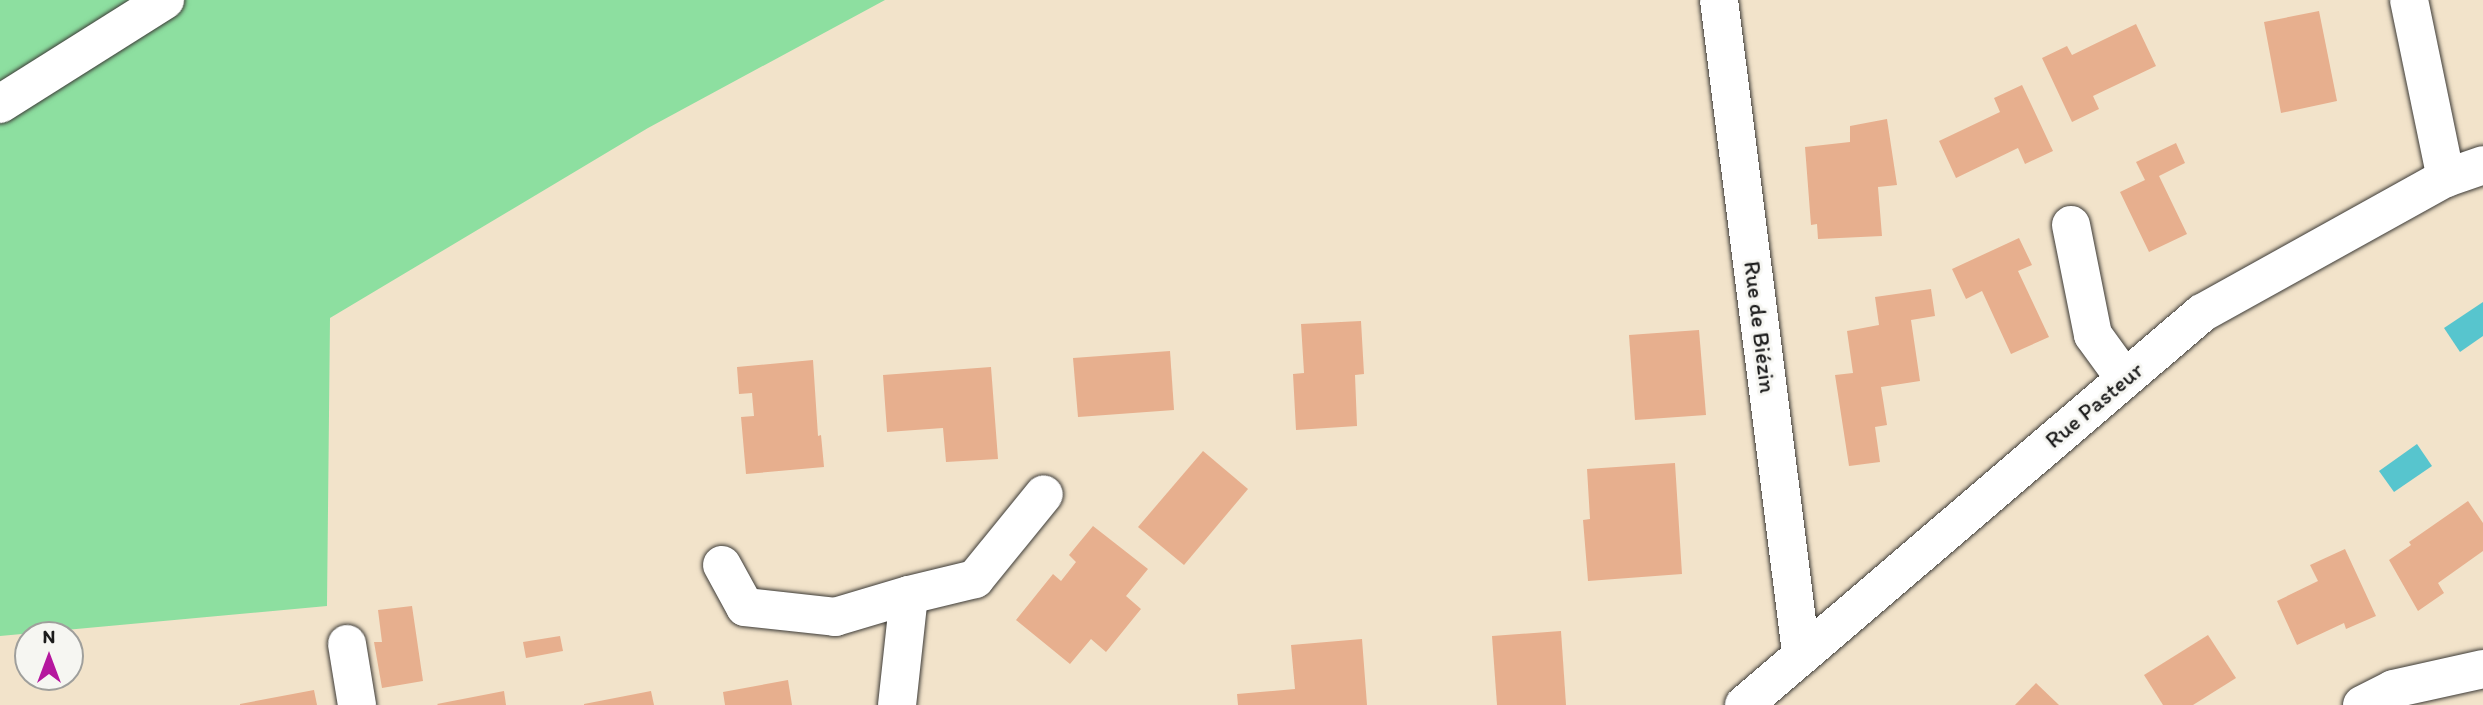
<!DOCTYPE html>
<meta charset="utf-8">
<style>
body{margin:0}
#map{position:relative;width:2483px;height:705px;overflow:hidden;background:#f2e3ca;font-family:Itim,sans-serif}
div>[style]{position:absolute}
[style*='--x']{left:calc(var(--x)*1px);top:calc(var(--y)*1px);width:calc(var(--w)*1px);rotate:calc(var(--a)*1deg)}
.green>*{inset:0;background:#8ddfa0}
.water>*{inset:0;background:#57c5ce}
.building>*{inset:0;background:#e7af8e}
.roads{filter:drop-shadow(0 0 2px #3c3a36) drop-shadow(0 0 2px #3c3a36)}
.minor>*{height:38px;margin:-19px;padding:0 19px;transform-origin:19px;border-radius:19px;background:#fff}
.tertiary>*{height:38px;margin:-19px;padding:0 19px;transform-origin:19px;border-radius:19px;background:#fff}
span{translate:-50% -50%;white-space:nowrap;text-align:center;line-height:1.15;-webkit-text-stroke:6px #f6f6f2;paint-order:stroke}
.street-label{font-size:23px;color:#1c1c1c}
.north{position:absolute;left:14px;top:621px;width:70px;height:70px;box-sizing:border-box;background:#f6f6f2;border:2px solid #9f9f9c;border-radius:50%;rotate:0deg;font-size:19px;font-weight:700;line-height:28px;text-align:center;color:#1c1c1c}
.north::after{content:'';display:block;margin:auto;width:24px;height:32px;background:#b5179e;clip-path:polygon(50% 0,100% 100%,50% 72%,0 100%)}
</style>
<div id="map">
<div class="green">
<div style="clip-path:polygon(0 0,885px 0,648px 128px,330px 318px,327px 606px,0 636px)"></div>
</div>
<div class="water">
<div style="clip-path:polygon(2483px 302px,2483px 336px,2460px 352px,2444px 328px)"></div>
<div style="clip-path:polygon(2417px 444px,2432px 466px,2394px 492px,2379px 471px)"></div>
</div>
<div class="building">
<div style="clip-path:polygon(2319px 11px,2337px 101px,2281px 113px,2264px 22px)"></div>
<div style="clip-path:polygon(2136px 24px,2156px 66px,2093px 96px,2099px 109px,2072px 122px,2042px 58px,2067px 46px,2072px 55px)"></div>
<div style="clip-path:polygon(2022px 85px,2053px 151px,2025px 164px,2018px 148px,1956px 178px,1939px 141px,2000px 112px,1994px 98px)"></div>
<div style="clip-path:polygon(1887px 119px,1897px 185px,1878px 187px,1882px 236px,1818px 239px,1817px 224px,1811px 225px,1805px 147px,1850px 142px,1850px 126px)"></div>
<div style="clip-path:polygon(2176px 143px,2185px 163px,2159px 176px,2187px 234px,2149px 252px,2120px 192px,2145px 180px,2136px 162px)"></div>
<div style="clip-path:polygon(2019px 238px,2032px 265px,2018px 271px,2049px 337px,2011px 354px,1982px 291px,1966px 299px,1952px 269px)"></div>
<div style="clip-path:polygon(1931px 289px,1935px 316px,1911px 320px,1920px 381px,1881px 387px,1887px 425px,1875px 427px,1880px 462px,1849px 466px,1835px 375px,1853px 373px,1847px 331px,1879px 325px,1875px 297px)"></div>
<div style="clip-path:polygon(1361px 321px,1364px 374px,1355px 375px,1357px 426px,1296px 430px,1293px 374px,1304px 373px,1301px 324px)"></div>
<div style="clip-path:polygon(1699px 330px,1706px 415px,1635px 420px,1629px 335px)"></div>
<div style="clip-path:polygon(1170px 351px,1174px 410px,1078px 417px,1073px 358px)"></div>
<div style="clip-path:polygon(813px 360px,818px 436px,821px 435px,824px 467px,746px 474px,741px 417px,754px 416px,752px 393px,739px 394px,737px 367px)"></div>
<div style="clip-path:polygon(991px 367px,998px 459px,946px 462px,943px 428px,887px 432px,883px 375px)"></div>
<div style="clip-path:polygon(1203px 451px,1248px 489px,1184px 565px,1138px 527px)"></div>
<div style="clip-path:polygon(1675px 463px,1682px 574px,1588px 581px,1583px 520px,1590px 519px,1587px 469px)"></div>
<div style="clip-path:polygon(2468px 501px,2483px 523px,2483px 551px,2438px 583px,2444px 593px,2418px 611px,2389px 560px,2411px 545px,2409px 542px)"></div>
<div style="clip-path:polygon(1093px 526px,1148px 569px,1126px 596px,1141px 609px,1106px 652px,1091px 639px,1070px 664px,1016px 620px,1053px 574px,1061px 581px,1076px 562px,1069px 555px)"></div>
<div style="clip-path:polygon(2345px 549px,2376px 616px,2346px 629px,2344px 623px,2297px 645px,2277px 601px,2318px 581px,2310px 565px)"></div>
<div style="clip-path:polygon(412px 606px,423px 681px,382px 688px,374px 642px,382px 642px,378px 610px)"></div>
<div style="clip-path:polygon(1561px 631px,1566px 705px,1497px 705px,1492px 636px)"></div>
<div style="clip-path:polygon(2208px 635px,2236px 678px,2193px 705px,2163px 705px,2144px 675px)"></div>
<div style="clip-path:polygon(560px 636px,563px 651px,526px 658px,523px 642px)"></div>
<div style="clip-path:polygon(1362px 639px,1367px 705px,1238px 705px,1237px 694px,1295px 689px,1291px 645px)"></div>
<div style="clip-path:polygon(788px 680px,792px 705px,725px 705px,723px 692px)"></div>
<div style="clip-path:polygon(2036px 683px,2059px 705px,2015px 705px)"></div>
<div style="clip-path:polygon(314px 690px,317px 705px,240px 705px,240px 704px)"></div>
<div style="clip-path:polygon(504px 691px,506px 705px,438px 705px,437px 704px)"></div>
<div style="clip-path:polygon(651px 691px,654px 705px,584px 705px,584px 704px)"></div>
</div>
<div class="roads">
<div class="minor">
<div style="--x:1719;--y:0;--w:658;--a:82.84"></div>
<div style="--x:2409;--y:0;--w:182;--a:78.3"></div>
<div style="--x:0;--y:104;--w:195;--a:-32.2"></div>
<div style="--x:2071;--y:225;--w:112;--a:78.7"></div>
<div style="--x:2093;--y:335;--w:54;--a:54"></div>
<div style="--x:722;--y:565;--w:48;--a:61.3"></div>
<div style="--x:745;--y:607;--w:91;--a:6.3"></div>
<div style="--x:835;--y:617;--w:77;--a:-16.6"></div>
<div style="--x:909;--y:595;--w:111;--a:96.2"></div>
<div style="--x:909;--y:595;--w:68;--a:-13.6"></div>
<div style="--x:975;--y:579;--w:109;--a:-50.9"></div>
<div style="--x:347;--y:644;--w:62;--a:80.7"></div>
<div style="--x:2362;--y:705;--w:35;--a:-27"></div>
<div style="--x:2393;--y:689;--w:92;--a:-12.5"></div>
</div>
<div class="tertiary">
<div style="--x:1744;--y:705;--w:603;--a:-40.56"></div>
<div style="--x:2202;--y:313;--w:279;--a:-29"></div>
<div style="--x:2446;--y:178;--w:39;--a:-19"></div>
</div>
</div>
<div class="street-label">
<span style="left:1760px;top:327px;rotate:83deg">Rue de Biézin</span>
<span style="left:2094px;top:405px;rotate:-40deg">Rue Pasteur</span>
</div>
<div class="north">N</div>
</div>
